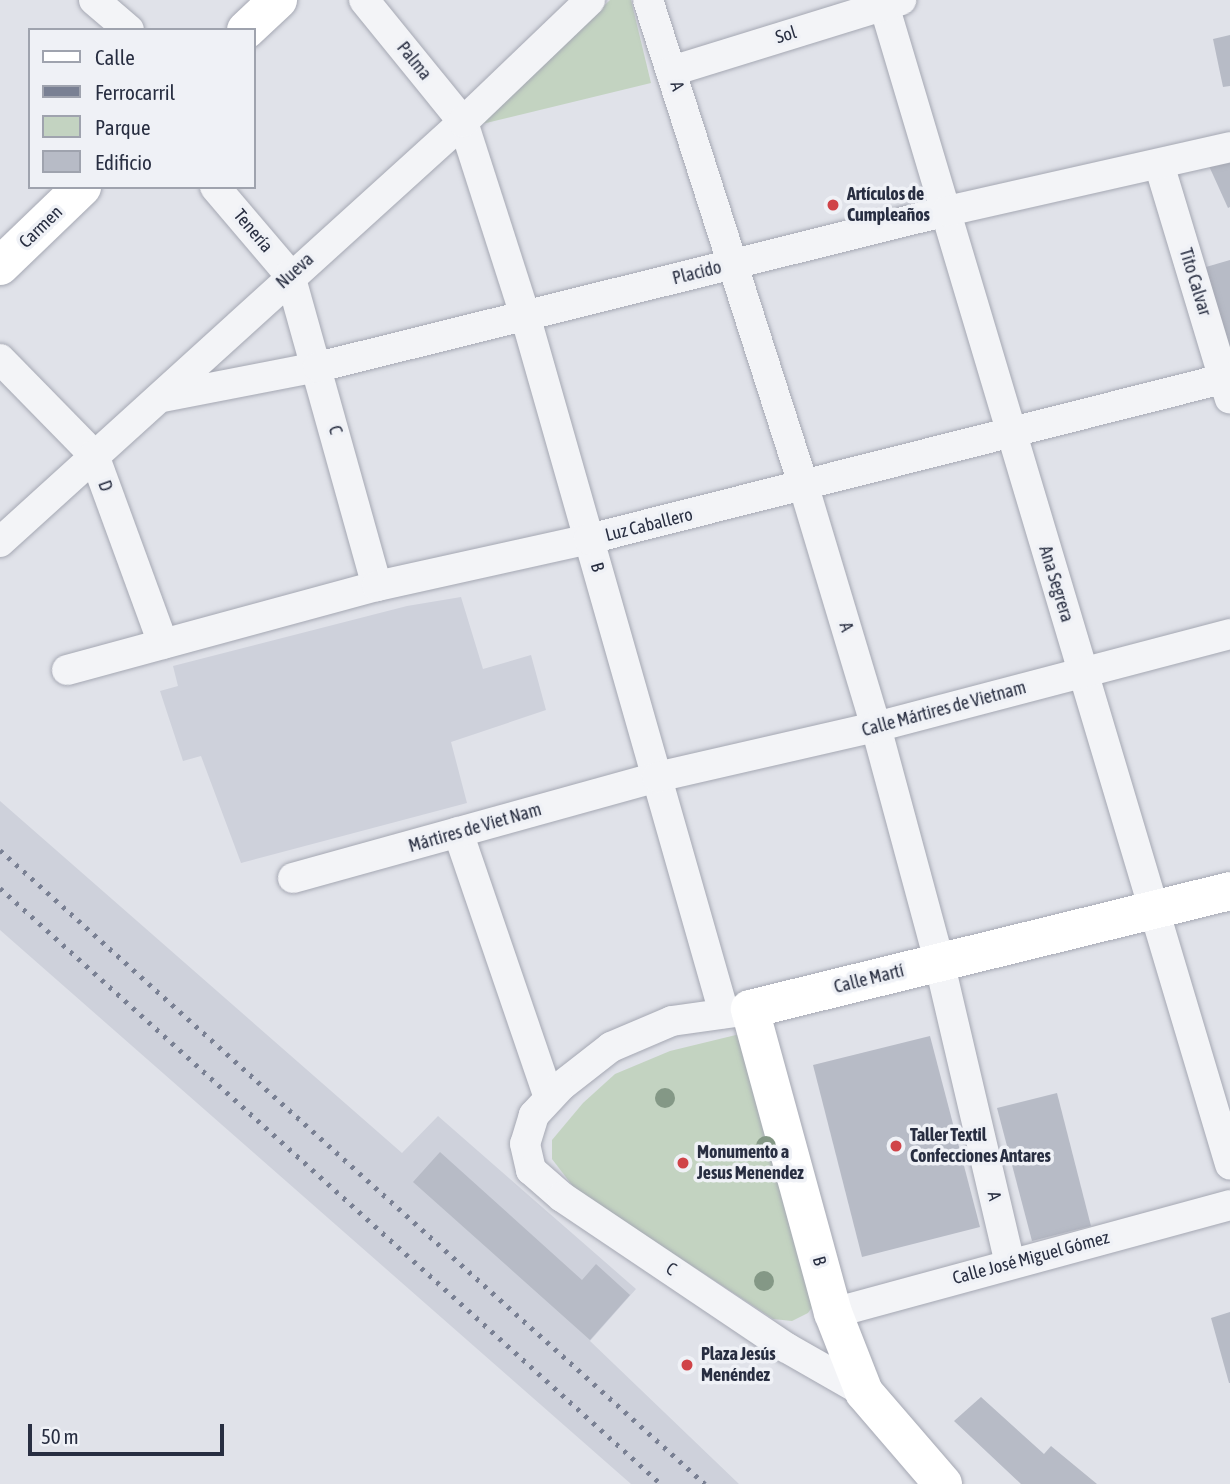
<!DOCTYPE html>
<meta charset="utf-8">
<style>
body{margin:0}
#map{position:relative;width:1230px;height:1484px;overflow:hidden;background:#e0e2e9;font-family:"Asap Condensed",sans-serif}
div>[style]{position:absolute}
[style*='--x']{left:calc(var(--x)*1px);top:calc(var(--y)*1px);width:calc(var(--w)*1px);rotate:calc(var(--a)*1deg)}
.built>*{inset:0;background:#ced1db}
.green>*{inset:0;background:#c3d3c1}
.building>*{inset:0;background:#b7bbc6}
.roads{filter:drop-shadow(0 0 2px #a5a8b3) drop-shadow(0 0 2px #a5a8b3)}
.street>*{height:30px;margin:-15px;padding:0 15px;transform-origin:15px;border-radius:15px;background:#f3f4f7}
.secondary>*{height:38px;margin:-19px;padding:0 19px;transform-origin:19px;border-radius:19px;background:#fff}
.rail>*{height:5px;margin-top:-2.5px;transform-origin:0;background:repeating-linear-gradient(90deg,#798093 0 3.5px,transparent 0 10.5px)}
.trees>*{width:20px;height:20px;margin:-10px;border-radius:50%;background:#849886}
.dots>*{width:19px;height:19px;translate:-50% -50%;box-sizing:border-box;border:4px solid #eff1f6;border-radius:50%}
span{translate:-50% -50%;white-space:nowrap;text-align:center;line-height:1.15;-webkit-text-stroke:7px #eff1f6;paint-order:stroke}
.street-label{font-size:18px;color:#282e41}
.poi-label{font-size:18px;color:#282e41;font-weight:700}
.left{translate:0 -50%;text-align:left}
.legend{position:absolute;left:28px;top:28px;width:228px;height:161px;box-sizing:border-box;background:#eff1f6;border:2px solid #9fa3ae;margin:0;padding:9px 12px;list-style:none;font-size:21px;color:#282e41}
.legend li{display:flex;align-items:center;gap:14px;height:35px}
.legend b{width:35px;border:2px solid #9fa3ae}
.scale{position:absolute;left:28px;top:1424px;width:196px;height:32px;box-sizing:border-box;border:4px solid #282e41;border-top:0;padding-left:9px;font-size:21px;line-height:24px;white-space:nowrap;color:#282e41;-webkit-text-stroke:5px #eff1f6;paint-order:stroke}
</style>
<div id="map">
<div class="built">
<div style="clip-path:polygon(461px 597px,483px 669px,531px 655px,546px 710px,451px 742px,467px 803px,241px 863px,201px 756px,183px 761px,160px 691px,178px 686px,173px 666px,407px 606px)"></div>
<div style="clip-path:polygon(0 801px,402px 1153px,438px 1116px,636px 1289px,590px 1341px,739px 1484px,631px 1484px,0 930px)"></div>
</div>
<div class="green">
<div style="clip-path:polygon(610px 0,631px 0,651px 83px,482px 124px)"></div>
<div style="clip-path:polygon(740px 1034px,817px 1300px,808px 1313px,792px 1321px,773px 1319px,575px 1189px,552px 1159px,552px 1140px,583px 1103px,615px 1074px,670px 1051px)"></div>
</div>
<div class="building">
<div style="clip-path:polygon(1230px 35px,1230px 86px,1223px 87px,1213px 39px)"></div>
<div style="clip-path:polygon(1230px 161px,1230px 207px,1228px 208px,1209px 166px)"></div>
<div style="clip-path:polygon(1230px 260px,1230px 351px,1229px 351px,1206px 267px)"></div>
<div style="clip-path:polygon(930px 1036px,980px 1227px,862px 1257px,813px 1065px)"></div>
<div style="clip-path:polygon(1057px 1093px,1091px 1226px,1032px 1241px,997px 1108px)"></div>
<div style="clip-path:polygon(440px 1152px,582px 1280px,596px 1264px,630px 1295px,590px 1340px,413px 1182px)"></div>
<div style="clip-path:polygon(1230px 1312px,1230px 1383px,1229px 1383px,1211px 1318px)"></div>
<div style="clip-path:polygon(981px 1397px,1044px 1454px,1051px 1446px,1097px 1484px,1021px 1484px,954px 1421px)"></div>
</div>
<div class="roads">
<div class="street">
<div style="--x:94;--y:0;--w:46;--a:40.6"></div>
<div style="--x:364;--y:0;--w:157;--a:50.9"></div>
<div style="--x:463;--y:122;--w:203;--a:72.2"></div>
<div style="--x:525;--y:315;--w:726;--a:74.09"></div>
<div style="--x:648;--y:0;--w:511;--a:72.24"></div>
<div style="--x:804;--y:487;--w:251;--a:73.3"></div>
<div style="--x:876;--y:727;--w:242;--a:74.9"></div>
<div style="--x:939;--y:961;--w:311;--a:76.8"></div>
<div style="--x:884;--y:5;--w:1210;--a:73.38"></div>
<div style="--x:672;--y:71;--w:240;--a:-17.2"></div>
<div style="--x:1159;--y:164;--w:245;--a:73.2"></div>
<div style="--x:215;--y:187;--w:116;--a:49.6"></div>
<div style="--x:290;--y:275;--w:323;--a:74.4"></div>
<div style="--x:0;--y:359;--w:134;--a:45.6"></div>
<div style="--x:94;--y:455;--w:201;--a:69.9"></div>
<div style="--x:163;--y:397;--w:158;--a:-11"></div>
<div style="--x:318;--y:367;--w:648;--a:-13.93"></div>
<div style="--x:947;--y:211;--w:290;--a:-12.7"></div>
<div style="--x:0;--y:542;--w:625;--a:-42.21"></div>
<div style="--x:463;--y:122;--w:176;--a:-43.8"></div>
<div style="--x:67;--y:670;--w:321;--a:-15.2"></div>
<div style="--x:377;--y:586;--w:217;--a:-12.5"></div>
<div style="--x:589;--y:539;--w:661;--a:-14.18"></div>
<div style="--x:458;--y:832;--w:281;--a:71.1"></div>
<div style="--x:293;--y:878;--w:378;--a:-15.5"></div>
<div style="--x:657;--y:777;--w:225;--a:-12.9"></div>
<div style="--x:876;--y:727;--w:366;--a:-14.7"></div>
<div style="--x:743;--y:1011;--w:72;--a:172"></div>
<div style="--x:672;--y:1021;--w:66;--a:156.9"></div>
<div style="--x:611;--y:1047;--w:63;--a:142"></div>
<div style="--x:561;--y:1086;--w:40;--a:133"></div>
<div style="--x:534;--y:1115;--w:30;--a:107"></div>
<div style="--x:525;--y:1144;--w:27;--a:77"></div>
<div style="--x:531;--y:1170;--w:41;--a:41.1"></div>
<div style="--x:562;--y:1197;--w:271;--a:33.9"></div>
<div style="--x:787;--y:1348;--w:89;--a:29.7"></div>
<div style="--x:833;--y:1313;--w:411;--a:-15.2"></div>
</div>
<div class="secondary">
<div style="--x:246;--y:30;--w:44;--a:-43.2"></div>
<div style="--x:0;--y:266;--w:114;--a:-43.9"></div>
<div style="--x:943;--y:1484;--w:121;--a:-130.7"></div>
<div style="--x:864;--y:1392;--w:85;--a:-111.4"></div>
<div style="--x:833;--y:1313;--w:315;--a:-105.3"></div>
<div style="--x:750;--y:1009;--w:494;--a:-13.8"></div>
</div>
</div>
<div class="rail">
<div style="--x:0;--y:850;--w:948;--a:41.96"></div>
<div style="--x:0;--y:888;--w:890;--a:42.04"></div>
</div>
<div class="trees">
<div style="left:665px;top:1098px"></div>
<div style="left:766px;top:1146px"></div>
<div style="left:764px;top:1281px"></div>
</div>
<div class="dots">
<div style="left:833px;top:205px;background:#d04348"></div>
<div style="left:896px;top:1146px;background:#d04348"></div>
<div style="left:683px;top:1163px;background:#d04348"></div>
<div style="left:687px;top:1365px;background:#d04348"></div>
</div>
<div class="street-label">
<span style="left:786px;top:35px;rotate:-17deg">Sol</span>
<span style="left:414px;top:61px;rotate:51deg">Palma</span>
<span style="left:677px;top:86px;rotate:73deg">A</span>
<span style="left:41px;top:227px;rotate:-44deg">Carmen</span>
<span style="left:253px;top:231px;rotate:50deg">Tenería</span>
<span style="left:295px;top:271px;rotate:-42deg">Nueva</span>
<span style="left:697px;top:273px;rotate:-14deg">Placido</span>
<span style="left:1195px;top:282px;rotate:73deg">Tito Calvar</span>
<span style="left:335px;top:430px;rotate:75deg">C</span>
<span style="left:105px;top:486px;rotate:70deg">D</span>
<span style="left:649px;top:525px;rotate:-14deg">Luz Caballero</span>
<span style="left:597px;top:567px;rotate:74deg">B</span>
<span style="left:1056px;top:584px;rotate:73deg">Ana Segrera</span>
<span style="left:846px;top:627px;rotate:73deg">A</span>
<span style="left:944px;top:709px;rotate:-15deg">Calle Mártires de Vietnam</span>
<span style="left:475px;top:828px;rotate:-16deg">Mártires de Viet Nam</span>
<span style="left:869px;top:979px;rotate:-14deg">Calle Martí</span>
<span style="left:994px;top:1196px;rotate:77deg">A</span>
<span style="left:1031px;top:1258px;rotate:-15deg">Calle José Miguel Gómez</span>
<span style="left:819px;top:1261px;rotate:75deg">B</span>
<span style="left:671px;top:1269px;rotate:34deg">C</span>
</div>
<div class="poi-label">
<span class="left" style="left:847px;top:205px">Artículos de<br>Cumpleaños</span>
<span class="left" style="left:910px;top:1146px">Taller Textil<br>Confecciones Antares</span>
<span class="left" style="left:697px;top:1163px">Monumento a<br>Jesus Menendez</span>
<span class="left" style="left:701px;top:1365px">Plaza Jesús<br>Menéndez</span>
</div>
<ul class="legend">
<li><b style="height:9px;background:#fff"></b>Calle</li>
<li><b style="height:9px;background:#798093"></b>Ferrocarril</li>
<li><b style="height:19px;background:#c3d3c1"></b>Parque</li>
<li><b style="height:19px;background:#b7bbc6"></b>Edificio</li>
</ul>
<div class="scale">50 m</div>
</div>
